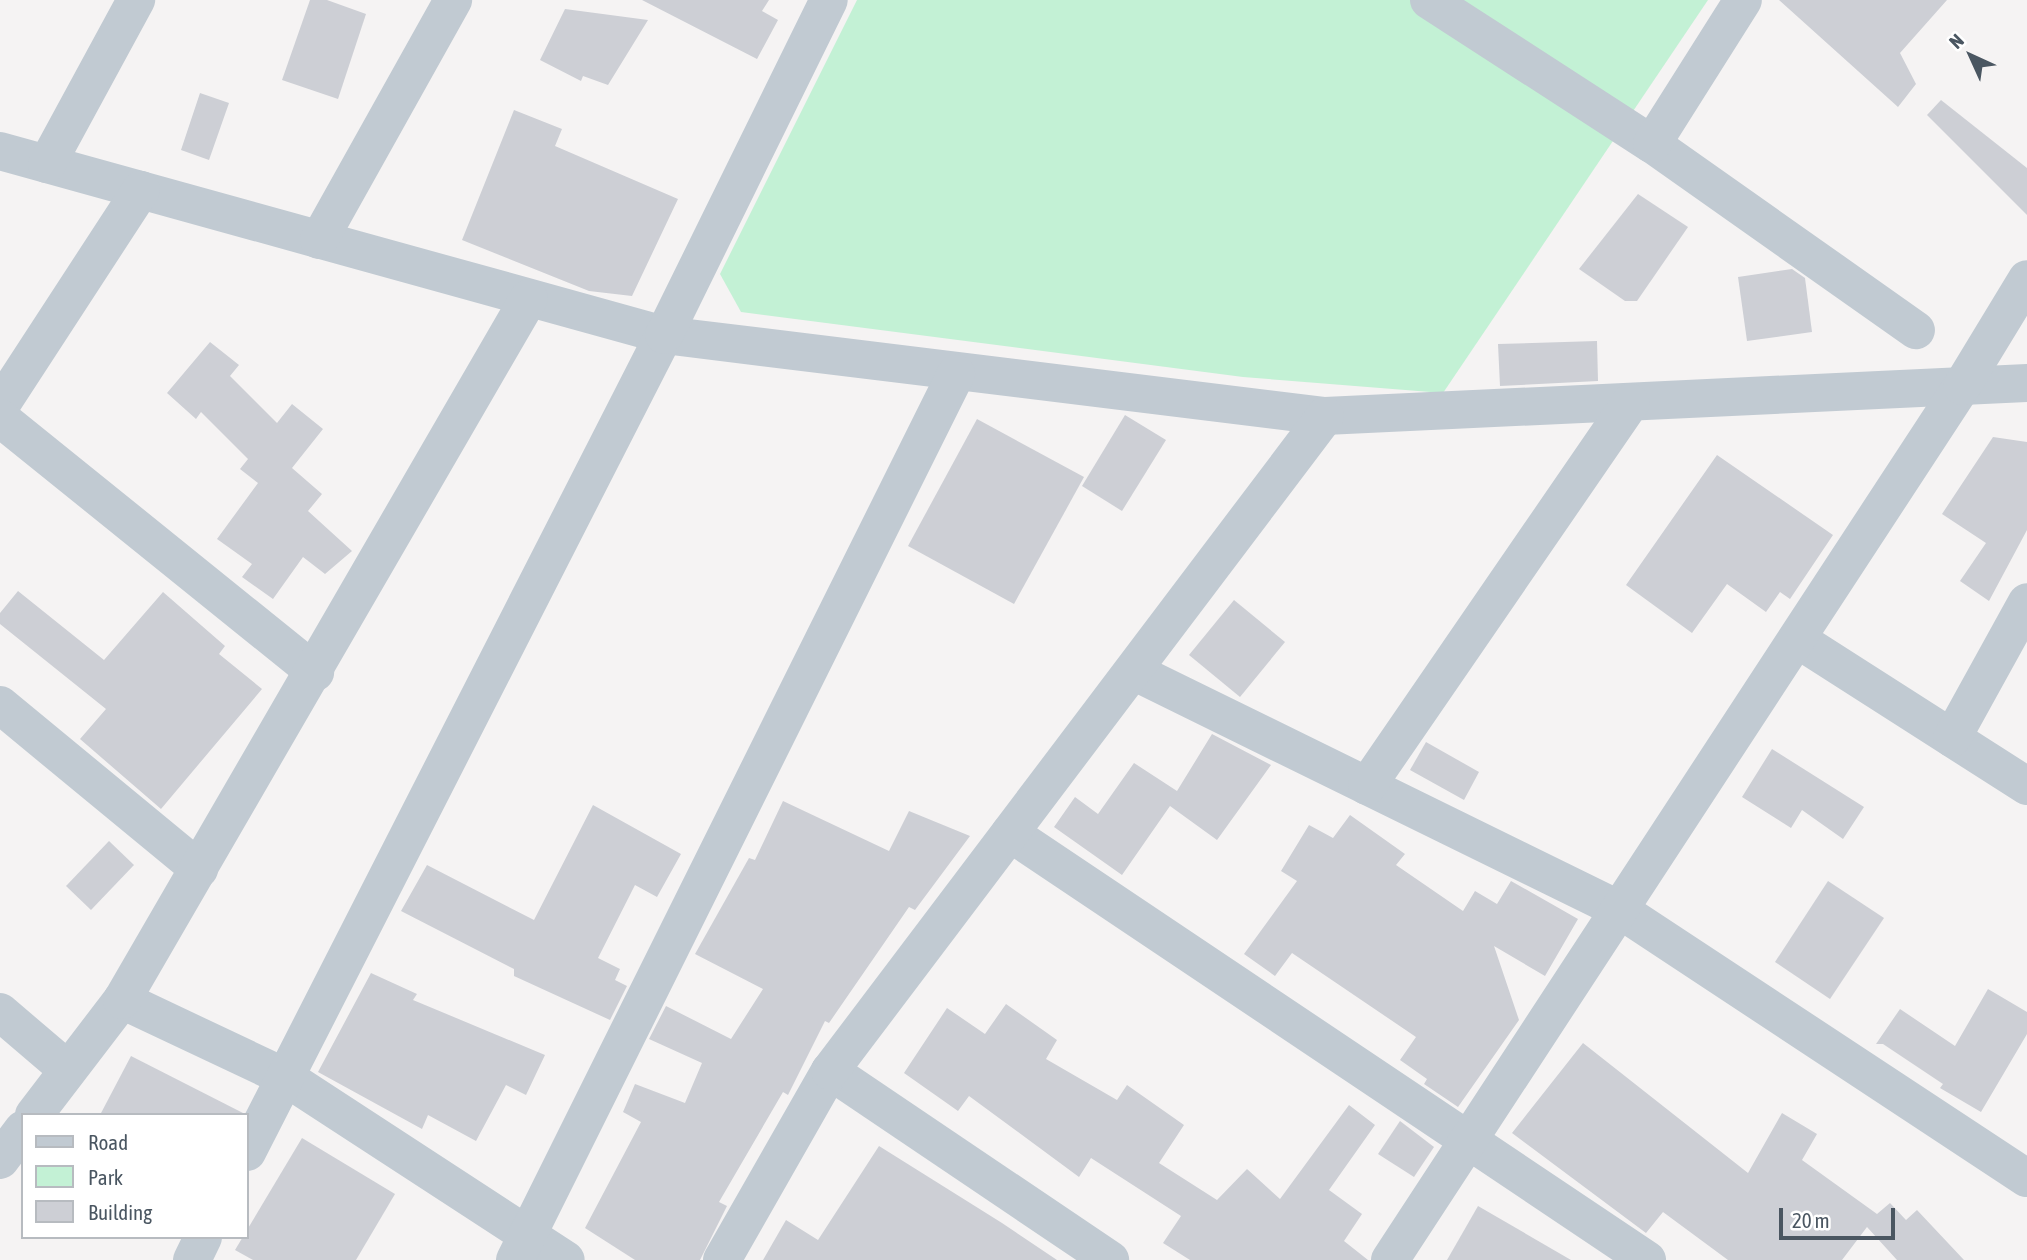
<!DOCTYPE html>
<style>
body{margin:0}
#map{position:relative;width:2027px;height:1260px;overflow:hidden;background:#f5f3f3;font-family:"Asap Condensed",sans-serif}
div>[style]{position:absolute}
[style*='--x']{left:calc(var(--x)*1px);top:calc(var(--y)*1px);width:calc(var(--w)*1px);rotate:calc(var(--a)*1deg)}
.green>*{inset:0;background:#c3f1d5}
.building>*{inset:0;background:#cdcfd5}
.minor>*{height:38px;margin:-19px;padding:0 19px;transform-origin:19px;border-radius:19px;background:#c1cad2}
span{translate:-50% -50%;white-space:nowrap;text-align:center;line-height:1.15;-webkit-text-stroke:5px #fff;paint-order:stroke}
.legend{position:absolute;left:21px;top:1113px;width:228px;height:126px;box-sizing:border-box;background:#fff;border:2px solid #b7bbc0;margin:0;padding:9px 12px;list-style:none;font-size:21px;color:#4a5661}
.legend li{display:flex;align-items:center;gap:14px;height:35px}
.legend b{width:35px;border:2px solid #b7bbc0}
.north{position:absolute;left:1936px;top:21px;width:70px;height:70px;-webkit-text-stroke:5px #fff;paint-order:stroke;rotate:315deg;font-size:19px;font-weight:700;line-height:28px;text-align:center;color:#4a5661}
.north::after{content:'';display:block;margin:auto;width:24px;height:32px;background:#4a5661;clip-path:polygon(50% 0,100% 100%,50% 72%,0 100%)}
.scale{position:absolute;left:1779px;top:1208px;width:116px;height:32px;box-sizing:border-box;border:4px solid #4a5661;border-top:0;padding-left:9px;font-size:21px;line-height:24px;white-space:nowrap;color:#4a5661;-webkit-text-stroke:5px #fff;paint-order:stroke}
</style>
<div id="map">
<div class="green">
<div style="clip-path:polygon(857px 0,1708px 0,1443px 393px,1243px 377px,741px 312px,720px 274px)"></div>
</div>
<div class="building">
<div style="clip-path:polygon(310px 0,327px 0,366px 14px,338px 99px,282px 80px)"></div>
<div style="clip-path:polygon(642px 0,769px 0,762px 11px,778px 20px,757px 59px)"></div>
<div style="clip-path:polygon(1779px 0,1947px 0,1900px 53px,1916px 84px,1898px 107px)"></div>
<div style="clip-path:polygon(565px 9px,648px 20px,608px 85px,583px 76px,581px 81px,540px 60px)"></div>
<div style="clip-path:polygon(200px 93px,229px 103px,209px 160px,181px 150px)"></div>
<div style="clip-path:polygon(1941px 100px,2027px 168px,2027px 215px,1927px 115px)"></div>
<div style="clip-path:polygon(514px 110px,562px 129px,555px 146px,678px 199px,632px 296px,589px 291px,462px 240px)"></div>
<div style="clip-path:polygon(1638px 194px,1688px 227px,1637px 301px,1625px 301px,1579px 269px)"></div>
<div style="clip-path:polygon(1792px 269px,1805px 278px,1812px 332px,1747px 341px,1738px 277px)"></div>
<div style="clip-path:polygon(1597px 341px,1598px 381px,1500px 386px,1498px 344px)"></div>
<div style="clip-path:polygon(210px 342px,239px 365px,230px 376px,277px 423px,292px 404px,323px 429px,292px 468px,322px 494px,308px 511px,352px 551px,325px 574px,303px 557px,273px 599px,242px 577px,252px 564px,217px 539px,258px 483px,240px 469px,248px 459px,201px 412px,196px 419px,167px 393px)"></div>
<div style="clip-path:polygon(1125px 415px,1166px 440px,1122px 511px,1082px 486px)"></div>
<div style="clip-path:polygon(977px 419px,1084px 477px,1014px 604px,908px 546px)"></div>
<div style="clip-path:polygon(1993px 437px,2027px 442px,2027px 530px,1989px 601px,1960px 581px,1986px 543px,1942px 514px)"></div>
<div style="clip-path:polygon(1717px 455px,1833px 535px,1790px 599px,1780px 592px,1766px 612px,1727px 584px,1692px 633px,1626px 585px)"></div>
<div style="clip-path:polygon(18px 591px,104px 660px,163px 592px,225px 646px,219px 654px,262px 689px,161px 809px,80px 739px,106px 709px,0 624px,0 613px)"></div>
<div style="clip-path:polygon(1234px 600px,1285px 642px,1240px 697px,1189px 655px)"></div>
<div style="clip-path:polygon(1212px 734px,1271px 765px,1217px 840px,1170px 806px,1122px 875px,1054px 827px,1075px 797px,1098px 814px,1134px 763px,1177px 791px)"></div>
<div style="clip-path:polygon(1426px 742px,1479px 772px,1464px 800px,1410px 770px)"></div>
<div style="clip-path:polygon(1772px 749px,1864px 807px,1843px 839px,1802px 810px,1791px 828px,1742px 797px)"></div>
<div style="clip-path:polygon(783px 801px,889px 851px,909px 811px,970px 836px,915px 910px,909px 907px,829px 1023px,825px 1021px,788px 1095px,783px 1092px,719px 1202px,727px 1206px,700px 1260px,635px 1260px,585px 1228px,641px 1122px,623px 1112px,635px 1084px,685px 1103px,702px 1063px,649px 1039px,666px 1006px,731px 1039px,763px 989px,695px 954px,749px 858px,755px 860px)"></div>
<div style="clip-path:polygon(593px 805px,681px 854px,657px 897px,635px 885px,598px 958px,620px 969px,615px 980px,627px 986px,610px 1020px,514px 976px,514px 969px,401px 911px,427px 865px,534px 920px)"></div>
<div style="clip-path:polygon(1350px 815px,1405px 854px,1396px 865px,1463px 911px,1475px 891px,1497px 904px,1511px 881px,1578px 919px,1545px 976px,1494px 946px,1519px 1020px,1458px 1107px,1424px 1084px,1427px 1079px,1400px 1060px,1416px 1037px,1292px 953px,1275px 976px,1244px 954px,1297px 881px,1281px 871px,1309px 825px,1333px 838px)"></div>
<div style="clip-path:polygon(109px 841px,134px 865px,91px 910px,66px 886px)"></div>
<div style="clip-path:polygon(1828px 881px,1884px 918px,1830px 999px,1775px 962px)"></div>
<div style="clip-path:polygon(371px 973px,417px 994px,413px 1000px,545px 1055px,526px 1095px,506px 1085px,476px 1141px,428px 1115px,422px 1129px,318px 1072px)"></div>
<div style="clip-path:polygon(1988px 989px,2027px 1012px,2027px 1034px,1981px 1112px,1940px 1088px,1943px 1084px,1883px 1044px,1876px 1044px,1900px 1009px,1955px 1046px)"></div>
<div style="clip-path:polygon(1006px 1004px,1057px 1040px,1046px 1059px,1117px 1100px,1127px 1085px,1184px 1125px,1159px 1163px,1217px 1200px,1247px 1169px,1280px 1199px,1349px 1105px,1375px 1125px,1329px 1190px,1362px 1214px,1344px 1241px,1368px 1260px,1190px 1260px,1163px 1243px,1181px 1216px,1091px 1158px,1079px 1177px,969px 1096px,958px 1111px,904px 1073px,947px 1008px,985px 1034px)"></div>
<div style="clip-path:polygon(1583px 1043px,1748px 1173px,1782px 1113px,1817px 1134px,1802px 1160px,1877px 1214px,1890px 1203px,1906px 1220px,1917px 1210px,1964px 1260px,1897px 1260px,1867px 1227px,1842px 1260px,1728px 1260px,1663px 1212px,1646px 1233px,1512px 1133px)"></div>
<div style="clip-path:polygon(131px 1056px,243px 1113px,241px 1115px,100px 1115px)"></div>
<div style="clip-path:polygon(1400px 1121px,1434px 1147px,1414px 1177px,1378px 1154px)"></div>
<div style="clip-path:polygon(302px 1138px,395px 1194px,356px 1260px,253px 1260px,235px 1250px)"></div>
<div style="clip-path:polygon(879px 1146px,1002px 1223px,1057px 1260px,763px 1260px,786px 1220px,818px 1240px)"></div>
<div style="clip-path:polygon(1478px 1206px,1571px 1260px,1447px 1260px)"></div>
</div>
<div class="minor">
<div style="--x:1429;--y:0;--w:265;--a:32.9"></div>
<div style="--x:1652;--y:144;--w:323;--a:35.2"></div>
<div style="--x:1652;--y:144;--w:170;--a:-57.7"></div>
<div style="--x:0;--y:151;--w:689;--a:15.49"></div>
<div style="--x:664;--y:335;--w:666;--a:6.99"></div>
<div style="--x:1325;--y:416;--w:703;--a:-2.69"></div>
<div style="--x:47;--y:164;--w:187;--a:-61.5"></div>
<div style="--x:319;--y:240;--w:275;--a:-60.8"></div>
<div style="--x:0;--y:406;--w:258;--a:-56.9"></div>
<div style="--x:0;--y:418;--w:405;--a:38.9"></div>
<div style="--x:1797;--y:639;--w:273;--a:32.6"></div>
<div style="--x:1133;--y:671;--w:542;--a:26.14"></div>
<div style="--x:1620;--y:910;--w:487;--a:33.4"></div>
<div style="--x:0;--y:705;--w:258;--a:39.5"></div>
<div style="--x:1952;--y:738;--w:155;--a:-61.1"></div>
<div style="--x:1367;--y:786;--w:465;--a:-55.5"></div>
<div style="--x:1010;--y:833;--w:767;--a:33.84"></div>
<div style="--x:122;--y:1000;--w:180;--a:25.3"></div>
<div style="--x:285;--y:1077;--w:335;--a:33.1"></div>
<div style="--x:0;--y:1012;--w:89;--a:40.5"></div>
<div style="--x:830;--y:1071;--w:338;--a:34"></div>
<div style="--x:34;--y:1115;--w:145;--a:-52.6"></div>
<div style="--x:122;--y:1000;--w:811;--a:-59.9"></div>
<div style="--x:247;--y:1152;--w:917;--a:-62.96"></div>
<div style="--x:664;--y:335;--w:373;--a:-63.8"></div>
<div style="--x:0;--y:1160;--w:38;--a:-53"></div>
<div style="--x:192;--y:1260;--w:25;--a:-64"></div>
<div style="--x:515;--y:1260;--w:990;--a:-63.54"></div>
<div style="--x:722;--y:1260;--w:218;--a:-60.3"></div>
<div style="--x:830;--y:1071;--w:821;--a:-52.92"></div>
<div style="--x:1390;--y:1260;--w:1045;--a:-56.8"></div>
<div style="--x:1962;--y:386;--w:125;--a:-58.7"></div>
</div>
<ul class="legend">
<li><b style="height:9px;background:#c1cad2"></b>Road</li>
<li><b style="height:19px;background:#c3f1d5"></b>Park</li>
<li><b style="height:19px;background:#cdcfd5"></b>Building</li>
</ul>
<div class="north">N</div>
<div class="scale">20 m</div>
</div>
